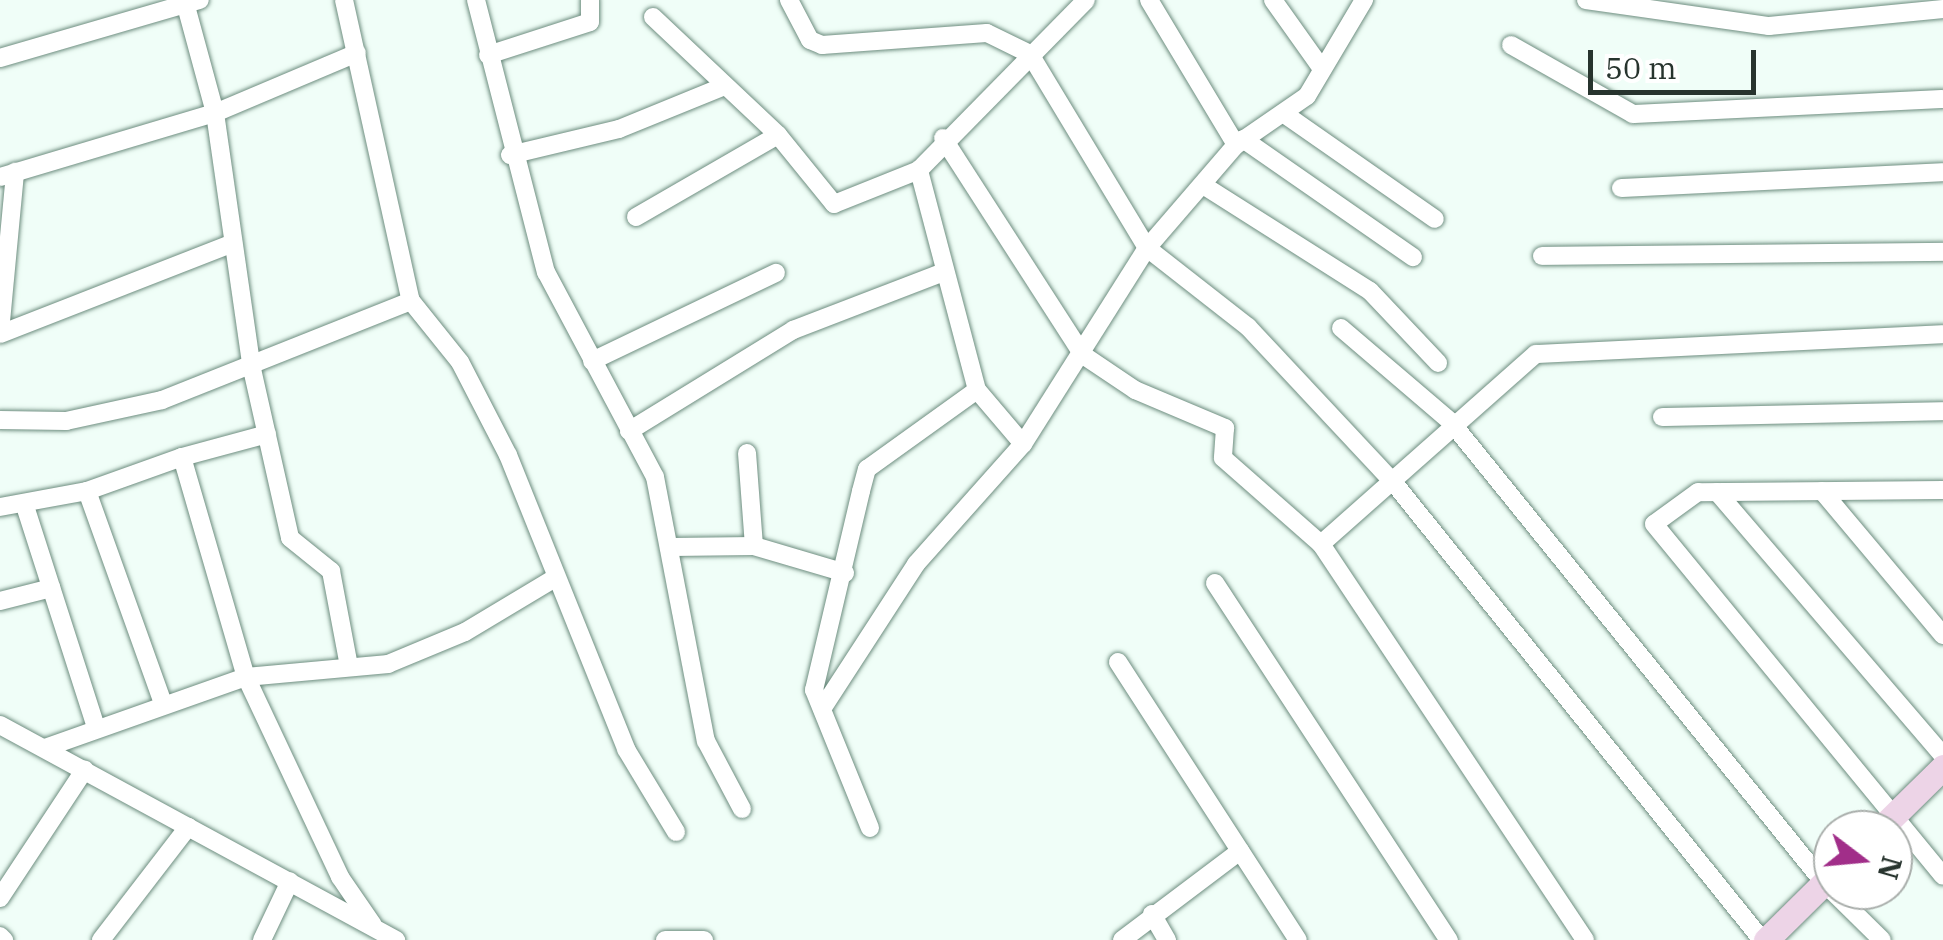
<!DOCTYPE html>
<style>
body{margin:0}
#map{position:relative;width:1943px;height:940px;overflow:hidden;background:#f0fef8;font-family:"IBM Plex Serif",serif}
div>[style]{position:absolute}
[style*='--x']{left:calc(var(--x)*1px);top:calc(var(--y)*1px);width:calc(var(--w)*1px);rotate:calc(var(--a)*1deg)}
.roads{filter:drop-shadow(0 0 2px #6d8d7f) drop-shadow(0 0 2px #6d8d7f)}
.street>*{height:18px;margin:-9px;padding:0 9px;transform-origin:9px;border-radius:9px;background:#fff}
.secondary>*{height:25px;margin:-12.5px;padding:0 12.5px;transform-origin:12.5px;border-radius:12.5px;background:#edd4e7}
span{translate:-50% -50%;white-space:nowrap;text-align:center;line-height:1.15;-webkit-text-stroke:8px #fff;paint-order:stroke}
.north{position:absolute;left:1813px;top:810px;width:100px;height:100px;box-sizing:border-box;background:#fff;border:2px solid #a9aeab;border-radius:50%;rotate:106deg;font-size:28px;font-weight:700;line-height:40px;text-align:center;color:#27342e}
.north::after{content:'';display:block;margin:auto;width:35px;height:45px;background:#a12e89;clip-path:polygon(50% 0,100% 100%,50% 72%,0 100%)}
.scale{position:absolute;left:1588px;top:50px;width:168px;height:45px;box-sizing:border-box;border:5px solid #27342e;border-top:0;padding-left:12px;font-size:30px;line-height:35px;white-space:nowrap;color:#27342e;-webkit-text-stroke:8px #fff;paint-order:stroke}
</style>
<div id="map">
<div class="roads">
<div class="street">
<div style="--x:344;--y:0;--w:308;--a:77.5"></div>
<div style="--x:411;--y:301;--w:78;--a:51.2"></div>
<div style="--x:460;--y:362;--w:105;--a:62.7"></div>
<div style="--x:508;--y:455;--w:317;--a:68.1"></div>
<div style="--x:626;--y:749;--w:97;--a:58.9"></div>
<div style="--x:476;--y:0;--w:281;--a:75.6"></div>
<div style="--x:546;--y:272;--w:232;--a:62"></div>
<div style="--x:655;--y:477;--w:269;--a:79.1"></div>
<div style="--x:706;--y:741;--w:77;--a:62.1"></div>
<div style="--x:789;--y:0;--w:45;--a:62.3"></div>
<div style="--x:810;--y:40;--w:13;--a:23"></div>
<div style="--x:822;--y:45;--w:165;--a:-4.2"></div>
<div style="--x:987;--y:33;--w:48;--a:26"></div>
<div style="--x:1030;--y:54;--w:227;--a:58.9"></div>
<div style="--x:1147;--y:248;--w:128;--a:38"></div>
<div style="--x:1248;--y:327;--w:214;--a:46.9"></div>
<div style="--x:1394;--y:483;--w:587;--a:51.16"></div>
<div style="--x:1149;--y:0;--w:169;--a:59"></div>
<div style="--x:1273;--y:0;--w:85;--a:54.6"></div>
<div style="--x:1586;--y:0;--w:185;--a:8.1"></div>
<div style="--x:1769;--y:26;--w:175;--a:-5.6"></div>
<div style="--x:186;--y:6;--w:111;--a:74.8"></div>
<div style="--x:215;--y:113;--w:259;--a:81.8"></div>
<div style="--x:252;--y:369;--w:173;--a:77.3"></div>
<div style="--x:290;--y:538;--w:53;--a:38.8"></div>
<div style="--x:331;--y:571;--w:97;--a:79.3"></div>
<div style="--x:653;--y:17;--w:172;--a:43.3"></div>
<div style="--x:778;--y:135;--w:89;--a:50.9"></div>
<div style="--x:834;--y:204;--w:92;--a:-21.8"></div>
<div style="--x:1511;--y:45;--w:140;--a:29.5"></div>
<div style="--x:1633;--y:114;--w:310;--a:-2.8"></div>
<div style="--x:488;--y:55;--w:107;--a:-17.9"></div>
<div style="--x:590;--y:22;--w:22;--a:-90"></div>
<div style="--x:0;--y:58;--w:208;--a:-16.2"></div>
<div style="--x:1283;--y:113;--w:185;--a:34.9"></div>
<div style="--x:943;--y:138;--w:258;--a:57.2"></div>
<div style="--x:1083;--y:355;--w:63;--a:33.9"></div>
<div style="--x:1135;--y:390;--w:98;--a:22.9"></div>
<div style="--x:1225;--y:428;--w:30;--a:94"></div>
<div style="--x:1223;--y:458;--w:130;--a:41.3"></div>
<div style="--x:1321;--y:544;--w:476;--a:56.3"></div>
<div style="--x:1243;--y:139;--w:207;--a:34.8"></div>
<div style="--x:510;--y:155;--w:112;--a:-13.4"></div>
<div style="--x:619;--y:129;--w:111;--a:-22.2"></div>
<div style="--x:0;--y:177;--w:224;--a:-16.6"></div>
<div style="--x:215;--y:113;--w:154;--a:-22.9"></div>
<div style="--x:1206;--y:187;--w:194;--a:32.4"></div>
<div style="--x:1370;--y:291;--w:99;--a:46.6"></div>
<div style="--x:1621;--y:188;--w:322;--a:-2.8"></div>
<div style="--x:636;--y:217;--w:164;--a:-30"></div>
<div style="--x:1542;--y:256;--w:401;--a:-0.6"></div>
<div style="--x:1341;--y:328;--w:145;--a:40.5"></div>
<div style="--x:1451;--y:422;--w:593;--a:51.02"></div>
<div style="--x:1824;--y:883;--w:81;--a:44.5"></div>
<div style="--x:0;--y:332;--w:161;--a:-84.6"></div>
<div style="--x:0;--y:334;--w:250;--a:-21.3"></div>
<div style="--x:592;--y:361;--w:204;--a:-25.6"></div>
<div style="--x:1662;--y:417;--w:281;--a:-1.2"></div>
<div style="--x:0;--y:420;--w:66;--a:0.9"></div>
<div style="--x:66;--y:421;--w:98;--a:-12.3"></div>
<div style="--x:162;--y:400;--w:268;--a:-21.7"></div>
<div style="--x:629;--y:431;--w:193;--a:-31.6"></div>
<div style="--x:793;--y:330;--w:162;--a:-21"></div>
<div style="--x:1023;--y:444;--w:71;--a:-130.4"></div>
<div style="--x:977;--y:390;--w:228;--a:-104.8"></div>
<div style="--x:919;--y:170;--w:238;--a:-45.5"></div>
<div style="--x:747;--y:453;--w:93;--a:85.7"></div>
<div style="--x:182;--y:457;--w:88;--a:-15.1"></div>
<div style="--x:1943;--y:490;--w:245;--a:179.5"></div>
<div style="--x:1698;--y:492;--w:54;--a:144"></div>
<div style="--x:1654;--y:524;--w:455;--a:50.6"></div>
<div style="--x:87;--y:491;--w:222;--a:70.3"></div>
<div style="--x:1822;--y:491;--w:188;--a:50"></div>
<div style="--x:1717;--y:492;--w:348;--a:49.4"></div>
<div style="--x:25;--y:506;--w:232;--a:72.2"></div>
<div style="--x:0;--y:507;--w:88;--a:-10.4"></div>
<div style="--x:87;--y:491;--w:101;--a:-19.7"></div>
<div style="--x:182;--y:457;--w:229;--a:73.8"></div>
<div style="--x:246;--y:677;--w:221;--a:64.8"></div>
<div style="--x:340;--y:877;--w:58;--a:55.5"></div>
<div style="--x:1321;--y:544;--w:287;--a:-41.5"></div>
<div style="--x:1536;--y:354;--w:407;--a:-2.8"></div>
<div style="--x:672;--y:547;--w:82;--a:-0.7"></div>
<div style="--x:754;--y:546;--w:95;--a:16.5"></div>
<div style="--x:1215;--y:583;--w:427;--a:56.8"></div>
<div style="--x:0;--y:601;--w:53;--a:-14.3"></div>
<div style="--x:1118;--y:662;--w:331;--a:57.1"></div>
<div style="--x:822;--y:709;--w:173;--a:-57"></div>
<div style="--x:916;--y:564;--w:161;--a:-48.3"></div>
<div style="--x:1023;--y:444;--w:232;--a:-57.7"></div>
<div style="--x:1147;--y:248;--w:136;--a:-49.2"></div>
<div style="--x:1236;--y:145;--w:86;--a:-34.6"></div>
<div style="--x:1307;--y:96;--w:112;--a:-59.3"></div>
<div style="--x:0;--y:725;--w:451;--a:28.5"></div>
<div style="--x:45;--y:748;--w:213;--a:-19.5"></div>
<div style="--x:246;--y:677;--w:143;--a:-5.2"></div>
<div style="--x:388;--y:664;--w:83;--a:-22.6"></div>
<div style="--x:465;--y:632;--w:105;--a:-31"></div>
<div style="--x:870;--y:828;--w:149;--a:-112.1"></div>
<div style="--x:814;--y:690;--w:204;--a:-76.7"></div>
<div style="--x:861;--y:491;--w:23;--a:-75"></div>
<div style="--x:867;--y:469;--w:135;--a:-35.7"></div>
<div style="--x:0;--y:898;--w:154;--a:-56.6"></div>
<div style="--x:1152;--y:914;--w:30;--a:60"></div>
<div style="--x:0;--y:936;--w:6;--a:45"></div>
<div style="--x:101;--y:940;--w:143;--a:-52.4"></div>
<div style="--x:262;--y:940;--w:65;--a:-64.6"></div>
<div style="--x:665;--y:940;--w:39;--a:0"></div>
<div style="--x:1122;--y:940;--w:148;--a:-37"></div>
</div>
<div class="secondary">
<div style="--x:1879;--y:830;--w:90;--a:-44.5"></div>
<div style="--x:1766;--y:940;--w:94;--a:-44.6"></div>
</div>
</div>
<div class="north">N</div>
<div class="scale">50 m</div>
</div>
